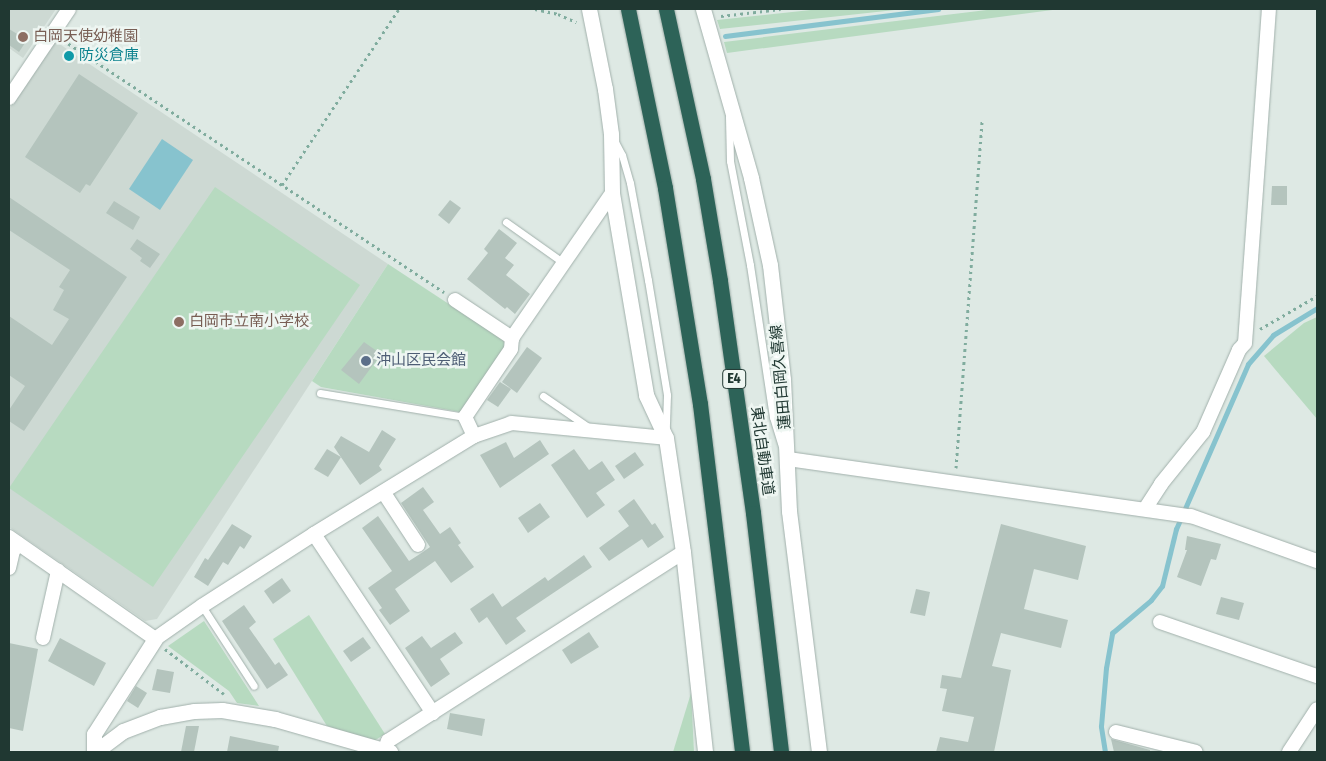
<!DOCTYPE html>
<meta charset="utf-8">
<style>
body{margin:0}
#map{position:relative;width:1326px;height:761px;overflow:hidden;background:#dee9e4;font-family:"Fira Sans Condensed","Noto Sans JP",sans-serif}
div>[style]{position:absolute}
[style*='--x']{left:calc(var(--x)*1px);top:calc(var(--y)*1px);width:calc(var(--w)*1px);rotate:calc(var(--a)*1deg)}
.built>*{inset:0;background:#cdd9d3}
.green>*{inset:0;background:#b7dac0}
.water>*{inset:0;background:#87c3ce}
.stream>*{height:5px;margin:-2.5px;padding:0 2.5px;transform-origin:2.5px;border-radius:2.5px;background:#87c3ce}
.building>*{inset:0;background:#b4c4bd}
.path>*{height:3px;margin-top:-1.5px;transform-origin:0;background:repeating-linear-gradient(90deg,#80ac9e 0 2.5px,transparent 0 6.5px)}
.roads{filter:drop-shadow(0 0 1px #a1b0ab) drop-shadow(0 0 1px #a1b0ab)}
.lane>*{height:7px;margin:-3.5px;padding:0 3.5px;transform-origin:3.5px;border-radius:3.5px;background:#fff}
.street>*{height:14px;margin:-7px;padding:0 7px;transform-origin:7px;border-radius:7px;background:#fff}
.secondary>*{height:15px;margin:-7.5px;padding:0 7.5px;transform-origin:7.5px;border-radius:7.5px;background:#fff}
.highway>*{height:15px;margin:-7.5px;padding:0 7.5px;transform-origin:7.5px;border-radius:7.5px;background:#2d6358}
.dots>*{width:14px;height:14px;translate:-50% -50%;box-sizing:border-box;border:2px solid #eef6f2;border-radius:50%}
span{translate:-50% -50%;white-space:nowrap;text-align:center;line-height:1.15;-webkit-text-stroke:5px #eef6f2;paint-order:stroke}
.shield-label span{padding:1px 4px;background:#eef6f2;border:1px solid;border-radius:4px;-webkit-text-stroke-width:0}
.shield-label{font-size:14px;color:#203832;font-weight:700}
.education-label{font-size:15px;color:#785e54}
.left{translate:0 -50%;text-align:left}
.culture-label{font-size:15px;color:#0d838f}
.service-label{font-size:15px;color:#4e5e75}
.street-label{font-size:15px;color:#203832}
.frame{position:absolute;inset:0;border:10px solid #203832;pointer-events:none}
</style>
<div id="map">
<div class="built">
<div style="clip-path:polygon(9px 9px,56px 9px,23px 58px,9px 48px)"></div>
<div style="clip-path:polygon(55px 41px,388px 264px,157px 619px,145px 621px,9px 527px,9px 109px)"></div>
</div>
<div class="green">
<div style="clip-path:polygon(820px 9px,904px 9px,720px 29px,717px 20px)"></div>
<div style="clip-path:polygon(995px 9px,1060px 9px,727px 53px,724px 42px)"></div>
<div style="clip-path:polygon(215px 187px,360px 285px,153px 587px,9px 488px)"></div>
<div style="clip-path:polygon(388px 264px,502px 339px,507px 346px,460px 412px,321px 387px,312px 381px)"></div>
<div style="clip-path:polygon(1317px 317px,1317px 419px,1264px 356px,1304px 323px)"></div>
<div style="clip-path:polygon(309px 615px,385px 734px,374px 741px,327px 726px,273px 639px)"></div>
<div style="clip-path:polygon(204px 621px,259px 706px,237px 703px,229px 691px,168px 646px)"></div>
<div style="clip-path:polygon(691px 693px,694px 752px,673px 752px)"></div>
</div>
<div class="water">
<div style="clip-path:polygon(162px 139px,193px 160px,160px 210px,129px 189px)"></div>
</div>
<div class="stream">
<div style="--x:725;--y:36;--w:215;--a:-7.2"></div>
<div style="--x:1105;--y:752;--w:26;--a:-99"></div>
<div style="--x:1101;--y:726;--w:58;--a:-85.1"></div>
<div style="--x:1106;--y:668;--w:36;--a:-80"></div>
<div style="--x:1112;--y:633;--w:51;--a:-40.2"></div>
<div style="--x:1151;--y:600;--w:18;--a:-52"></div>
<div style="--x:1162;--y:586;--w:59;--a:-76.2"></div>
<div style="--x:1176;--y:529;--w:180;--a:-66.4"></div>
<div style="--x:1248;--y:364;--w:38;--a:-49"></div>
<div style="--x:1273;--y:335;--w:52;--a:-31.5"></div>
</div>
<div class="building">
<div style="clip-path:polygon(9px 29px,27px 40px,19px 52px,9px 45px)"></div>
<div style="clip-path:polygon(79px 74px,138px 113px,90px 186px,86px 184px,80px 193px,25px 157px)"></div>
<div style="clip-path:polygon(1272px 186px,1287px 186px,1287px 205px,1271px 205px)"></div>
<div style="clip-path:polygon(9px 197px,127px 277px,24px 431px,9px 421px,9px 410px,25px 386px,9px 375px,9px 316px,52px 345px,69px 319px,53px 310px,64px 290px,59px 287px,70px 270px,9px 230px)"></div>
<div style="clip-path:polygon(450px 200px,461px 208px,449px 224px,438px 215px)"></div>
<div style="clip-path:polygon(114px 201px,140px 217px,133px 230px,106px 213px)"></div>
<div style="clip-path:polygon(499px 229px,517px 243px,505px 258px,514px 265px,506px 275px,530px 294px,515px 314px,507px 307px,505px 309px,467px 279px,488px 253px,484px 249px)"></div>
<div style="clip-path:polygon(137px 239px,160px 254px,150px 268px,140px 261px,142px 258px,130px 249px)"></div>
<div style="clip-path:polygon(364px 342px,381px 354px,359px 384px,341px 370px)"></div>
<div style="clip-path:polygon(527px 347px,542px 358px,517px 393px,502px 382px)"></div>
<div style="clip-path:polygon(500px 382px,511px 389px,498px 407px,487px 400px)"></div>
<div style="clip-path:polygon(382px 430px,396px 439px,379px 466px,382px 470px,360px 485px,334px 447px,341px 436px,369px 452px)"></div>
<div style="clip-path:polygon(540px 440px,549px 454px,500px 488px,480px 455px,506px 442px,514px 458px)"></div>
<div style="clip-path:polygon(327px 449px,341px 457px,328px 477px,314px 469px)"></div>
<div style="clip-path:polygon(574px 449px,589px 470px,602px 461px,615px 480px,596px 493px,605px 505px,587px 518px,551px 465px)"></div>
<div style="clip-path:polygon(635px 452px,644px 465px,624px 479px,615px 466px)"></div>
<div style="clip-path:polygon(423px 487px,434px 502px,423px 510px,440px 534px,450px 527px,461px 543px,458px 545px,474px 567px,451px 583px,435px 561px,395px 589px,410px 611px,390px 625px,379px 610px,382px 608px,368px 588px,392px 571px,362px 528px,378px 516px,409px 561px,423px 552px,430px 547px,401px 503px)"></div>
<div style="clip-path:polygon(634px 499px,652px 525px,655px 523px,664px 537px,648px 548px,642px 539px,609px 561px,599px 548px,629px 526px,618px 511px)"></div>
<div style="clip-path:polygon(540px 503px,550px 517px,528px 533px,518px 518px)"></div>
<div style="clip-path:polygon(232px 524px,252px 536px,244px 549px,240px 546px,228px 565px,223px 562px,208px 586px,194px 577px,205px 558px,208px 560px)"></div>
<div style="clip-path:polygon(1001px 524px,1086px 546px,1078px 580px,1034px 569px,1024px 609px,1068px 620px,1061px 648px,1001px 633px,992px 666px,1011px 670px,994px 752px,936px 752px,940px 737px,968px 742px,974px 717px,942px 711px,947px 689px,940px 688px,942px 675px,961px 678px)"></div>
<div style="clip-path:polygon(1187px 536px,1221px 544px,1216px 560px,1211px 559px,1201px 586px,1177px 577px,1187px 550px,1185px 550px)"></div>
<div style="clip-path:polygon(584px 555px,592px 567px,516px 618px,526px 631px,506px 645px,487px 617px,479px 623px,470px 609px,493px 593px,502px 607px,545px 577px,548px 581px)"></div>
<div style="clip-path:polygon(282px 578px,291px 591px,273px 604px,264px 591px)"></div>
<div style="clip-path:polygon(916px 589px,930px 592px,925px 616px,910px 613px)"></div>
<div style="clip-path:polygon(1221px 597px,1244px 603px,1239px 620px,1216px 614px)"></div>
<div style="clip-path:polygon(244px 605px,256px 622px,249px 628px,275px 665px,279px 662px,288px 675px,267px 689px,222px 621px)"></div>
<div style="clip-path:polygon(455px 632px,463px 643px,440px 659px,450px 674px,431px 687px,405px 648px,422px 636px,431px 648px)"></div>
<div style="clip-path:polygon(589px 632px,599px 647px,571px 664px,562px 650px)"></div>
<div style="clip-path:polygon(363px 637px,371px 648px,351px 662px,343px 651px)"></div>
<div style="clip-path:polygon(60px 638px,106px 663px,94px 686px,48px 661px)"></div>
<div style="clip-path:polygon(9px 643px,38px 649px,23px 731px,9px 728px)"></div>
<div style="clip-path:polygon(157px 669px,174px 672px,170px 693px,152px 690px)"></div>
<div style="clip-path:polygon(136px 686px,147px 693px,138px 708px,127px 701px)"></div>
<div style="clip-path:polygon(450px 713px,485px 719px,482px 736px,447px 729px)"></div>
<div style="clip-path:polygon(186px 726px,199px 726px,194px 752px,181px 752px)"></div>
<div style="clip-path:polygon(230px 736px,279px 746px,278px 752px,227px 752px)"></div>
<div style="clip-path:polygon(1111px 739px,1150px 750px,1150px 752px,1114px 752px)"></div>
</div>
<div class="path">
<div style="--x:535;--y:9;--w:24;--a:12"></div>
<div style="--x:558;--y:14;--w:20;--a:24"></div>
<div style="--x:721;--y:16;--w:60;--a:-6.7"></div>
<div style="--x:63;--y:40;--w:457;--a:33.5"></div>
<div style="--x:282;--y:185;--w:211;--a:-56.4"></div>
<div style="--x:1260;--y:329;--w:66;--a:-30.1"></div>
<div style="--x:956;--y:468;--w:348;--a:-85.7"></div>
<div style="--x:165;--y:649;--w:74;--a:37.3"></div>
</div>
<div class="roads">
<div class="lane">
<div style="--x:729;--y:117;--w:44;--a:88.7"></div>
<div style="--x:730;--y:161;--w:106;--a:79.1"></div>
<div style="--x:750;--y:265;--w:154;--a:81.4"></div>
<div style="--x:773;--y:417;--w:30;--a:73"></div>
<div style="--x:615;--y:142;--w:15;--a:62"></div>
<div style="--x:622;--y:155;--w:29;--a:74"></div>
<div style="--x:630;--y:183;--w:99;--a:79.5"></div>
<div style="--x:648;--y:280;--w:117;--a:80.6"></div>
<div style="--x:667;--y:395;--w:36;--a:92"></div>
<div style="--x:506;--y:222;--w:71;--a:35.3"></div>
<div style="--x:320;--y:393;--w:147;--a:9.4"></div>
<div style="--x:543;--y:396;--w:55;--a:34.6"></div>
<div style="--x:202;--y:606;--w:95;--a:57"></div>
</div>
<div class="street">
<div style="--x:9;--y:98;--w:107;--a:-56"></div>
<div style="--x:455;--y:300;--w:69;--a:33.7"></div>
<div style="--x:474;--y:436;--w:21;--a:-115"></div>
<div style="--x:465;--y:417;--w:82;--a:-55.9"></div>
<div style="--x:511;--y:349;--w:11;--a:-85"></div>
<div style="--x:512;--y:338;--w:176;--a:-55.4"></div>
<div style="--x:788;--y:459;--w:407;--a:8.1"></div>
<div style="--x:1191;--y:516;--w:134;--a:19.7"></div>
<div style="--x:384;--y:493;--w:62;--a:56.8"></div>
<div style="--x:1145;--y:509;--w:30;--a:-57"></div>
<div style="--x:1161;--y:484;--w:67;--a:-51.1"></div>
<div style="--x:1203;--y:432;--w:90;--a:-66.3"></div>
<div style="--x:1239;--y:350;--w:9;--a:-49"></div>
<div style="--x:1245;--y:343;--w:335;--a:-85.9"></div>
<div style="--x:314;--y:534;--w:215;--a:56.4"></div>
<div style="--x:9;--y:537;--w:178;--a:34.9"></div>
<div style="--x:155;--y:639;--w:57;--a:-35.1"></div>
<div style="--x:202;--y:606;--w:133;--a:-32.7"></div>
<div style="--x:314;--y:534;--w:188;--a:-31.5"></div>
<div style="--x:474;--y:436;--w:39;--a:-19"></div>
<div style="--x:511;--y:423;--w:156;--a:5.5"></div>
<div style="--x:9;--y:568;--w:17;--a:-77"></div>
<div style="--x:13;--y:551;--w:9;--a:-58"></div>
<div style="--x:1160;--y:622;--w:166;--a:19"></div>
<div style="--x:43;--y:638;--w:69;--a:-77.4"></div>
<div style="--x:1116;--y:732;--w:82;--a:14"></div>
<div style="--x:384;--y:751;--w:11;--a:-68"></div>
<div style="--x:388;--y:741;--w:350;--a:-32.6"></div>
<div style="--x:1289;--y:752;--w:51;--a:-56.9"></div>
</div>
<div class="secondary">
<div style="--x:589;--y:9;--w:82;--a:78.7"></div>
<div style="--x:605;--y:89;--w:45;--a:82.4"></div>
<div style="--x:611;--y:134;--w:59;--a:89"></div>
<div style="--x:612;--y:193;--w:205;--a:80.4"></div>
<div style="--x:646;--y:395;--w:47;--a:65.1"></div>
<div style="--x:666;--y:438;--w:115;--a:81.5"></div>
<div style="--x:683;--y:552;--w:201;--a:83.7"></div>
<div style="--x:703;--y:9;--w:176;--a:74.1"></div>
<div style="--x:751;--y:178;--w:89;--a:77.7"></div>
<div style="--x:770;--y:265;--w:115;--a:83.5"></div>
<div style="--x:783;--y:379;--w:132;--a:87.4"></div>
<div style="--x:789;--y:511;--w:243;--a:82.9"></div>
<div style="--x:94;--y:752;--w:18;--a:-90"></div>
<div style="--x:94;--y:734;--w:113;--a:-57.3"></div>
<div style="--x:95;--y:752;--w:35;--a:-37"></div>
<div style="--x:123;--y:731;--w:40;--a:-21"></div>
<div style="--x:160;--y:717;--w:35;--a:-10"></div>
<div style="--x:194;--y:711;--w:28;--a:-2"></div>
<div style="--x:222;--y:710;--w:54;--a:9.6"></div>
<div style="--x:275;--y:719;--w:120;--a:16"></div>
</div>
<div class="highway">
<div style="--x:628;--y:9;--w:183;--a:78.3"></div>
<div style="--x:665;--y:188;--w:219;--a:80.8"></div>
<div style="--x:700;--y:404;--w:351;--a:83.1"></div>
<div style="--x:666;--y:9;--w:174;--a:77.7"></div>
<div style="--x:703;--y:179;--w:103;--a:80.5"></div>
<div style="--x:720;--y:281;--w:234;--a:81.9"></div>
<div style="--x:753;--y:513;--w:241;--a:83.3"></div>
</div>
</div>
<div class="dots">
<div style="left:23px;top:37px;background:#8d6e63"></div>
<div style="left:69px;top:56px;background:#0f9aa8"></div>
<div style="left:179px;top:322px;background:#8d6e63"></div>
<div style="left:366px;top:361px;background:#5c6f8a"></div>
</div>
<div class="shield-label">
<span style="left:734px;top:379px">E4</span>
</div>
<div class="education-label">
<span class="left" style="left:33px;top:37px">白岡天使幼稚園</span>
<span class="left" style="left:189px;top:322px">白岡市立南小学校</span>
</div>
<div class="culture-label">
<span class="left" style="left:79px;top:56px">防災倉庫</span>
</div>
<div class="service-label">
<span class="left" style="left:376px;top:361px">沖山区民会館</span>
</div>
<div class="street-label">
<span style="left:781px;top:377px;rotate:-95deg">蓮田白岡久喜線</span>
<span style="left:762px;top:451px;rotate:82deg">東北自動車道</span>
</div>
<div class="frame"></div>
</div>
